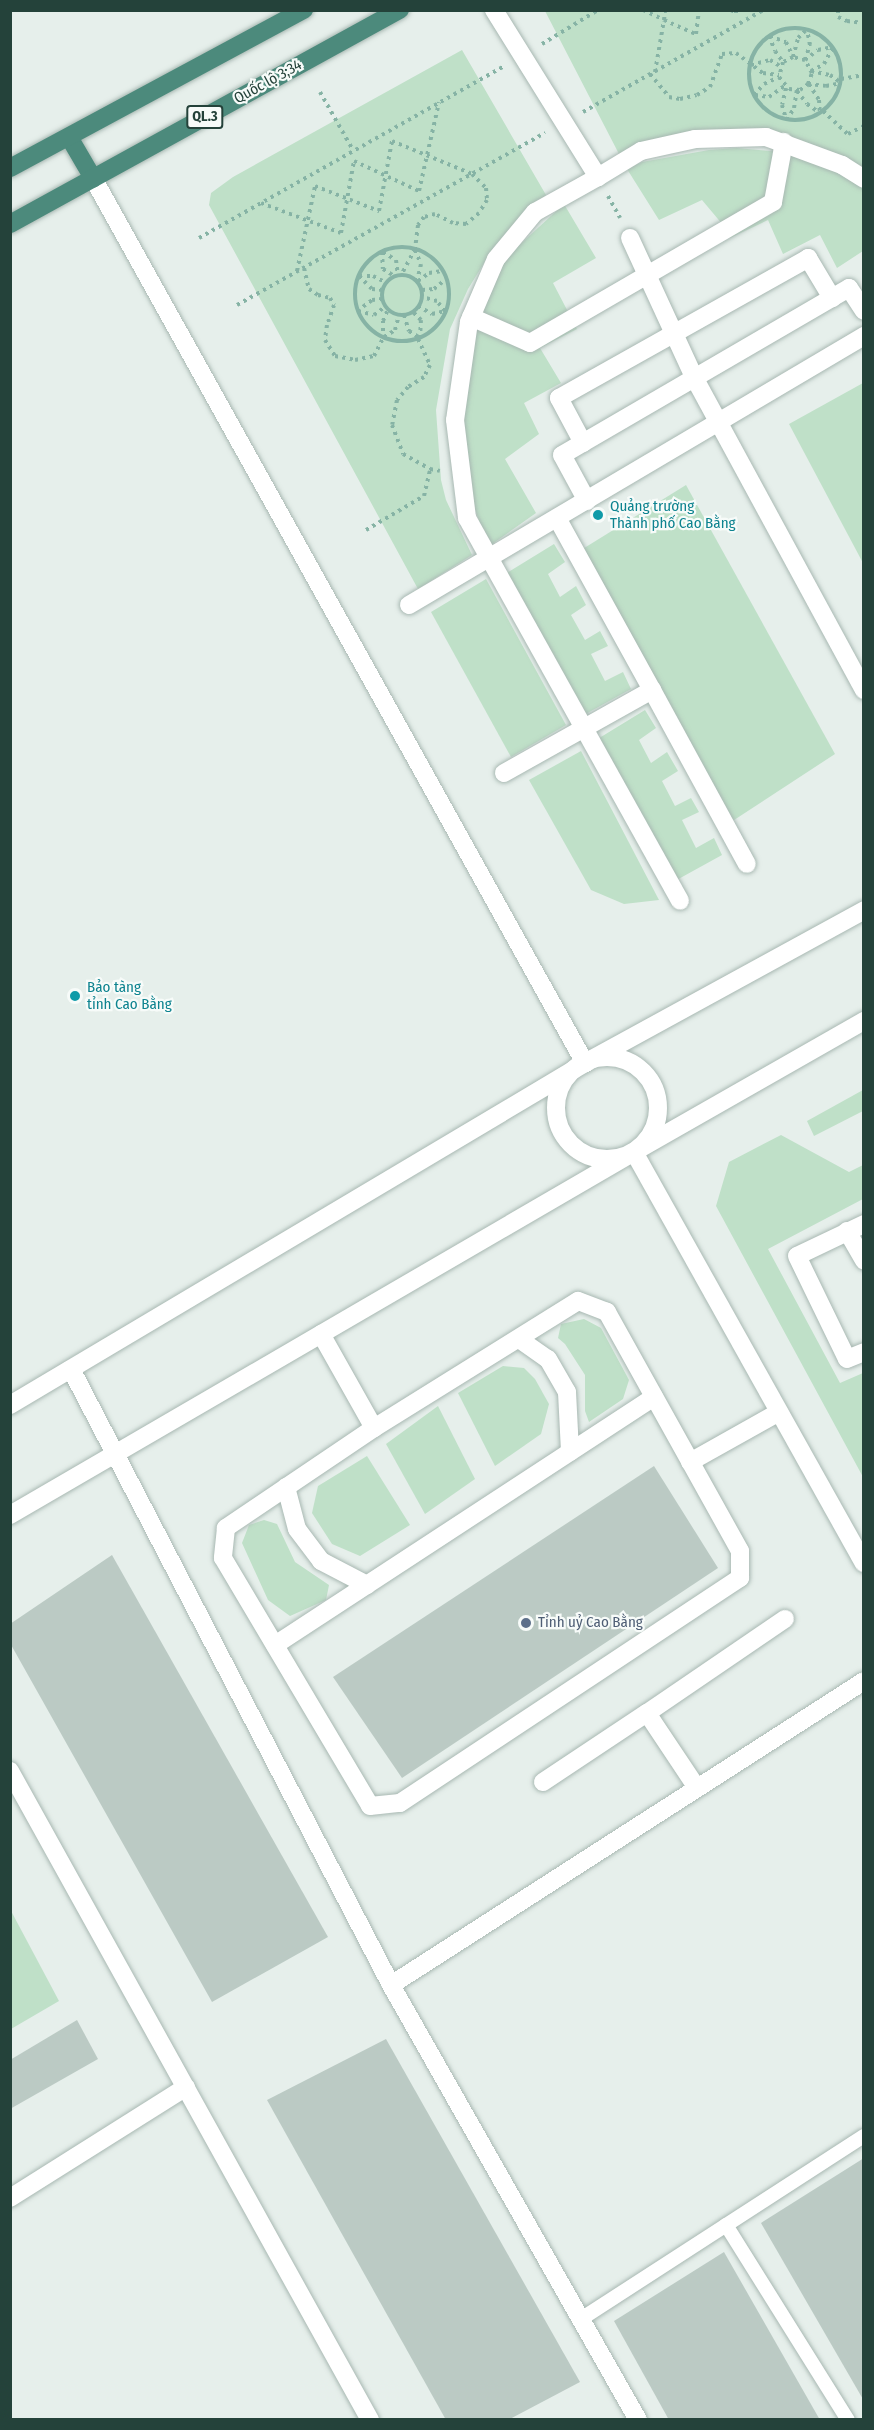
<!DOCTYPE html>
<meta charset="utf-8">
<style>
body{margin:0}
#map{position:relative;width:874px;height:2430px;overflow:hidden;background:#e6efeb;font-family:"Fira Sans Condensed",sans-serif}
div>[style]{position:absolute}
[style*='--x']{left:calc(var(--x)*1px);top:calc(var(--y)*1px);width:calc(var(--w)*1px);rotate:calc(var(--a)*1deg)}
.green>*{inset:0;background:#bfe0c8}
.building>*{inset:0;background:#bbcac4}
.path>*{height:4px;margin-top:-2px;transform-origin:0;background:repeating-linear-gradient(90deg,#86b3a5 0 3px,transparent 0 7.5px)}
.path>.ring{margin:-2px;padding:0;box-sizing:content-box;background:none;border:4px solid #86b3a5;border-radius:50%}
.roads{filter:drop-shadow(0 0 2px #a8b8b2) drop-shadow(0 0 2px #a8b8b2)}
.service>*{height:14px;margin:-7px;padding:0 7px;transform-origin:7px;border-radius:7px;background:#fff}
.pedestrian>*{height:18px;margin:-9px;padding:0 9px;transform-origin:9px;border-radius:9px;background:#fff}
.minor>*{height:18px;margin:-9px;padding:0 9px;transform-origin:9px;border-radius:9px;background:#fff}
.tertiary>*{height:18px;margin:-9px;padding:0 9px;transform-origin:9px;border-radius:9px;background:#fff}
.tertiary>.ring{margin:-9px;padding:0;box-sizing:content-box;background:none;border:18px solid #fff;border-radius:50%}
.secondary>*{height:18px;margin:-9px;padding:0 9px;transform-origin:9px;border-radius:9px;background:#fff}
.trunk>*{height:18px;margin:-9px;padding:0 9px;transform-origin:9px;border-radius:9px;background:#4c8a7c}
.dots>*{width:16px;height:16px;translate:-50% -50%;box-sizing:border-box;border:3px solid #f7fbf9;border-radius:50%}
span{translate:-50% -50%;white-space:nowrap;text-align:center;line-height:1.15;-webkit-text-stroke:4.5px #f7fbf9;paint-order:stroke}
.shield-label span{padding:2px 4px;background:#f7fbf9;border:2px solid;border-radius:4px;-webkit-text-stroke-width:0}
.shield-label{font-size:14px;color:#24423a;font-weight:700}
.street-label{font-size:15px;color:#24423a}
.culture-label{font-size:15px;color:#0d838f}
.left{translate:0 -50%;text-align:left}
.service-label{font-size:15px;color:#4e5e75}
.frame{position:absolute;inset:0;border:12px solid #24423a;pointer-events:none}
</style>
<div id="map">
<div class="green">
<div style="clip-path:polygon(545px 11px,863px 11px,863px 174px,790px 139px,690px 137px,619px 154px)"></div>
<div style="clip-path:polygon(462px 50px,546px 195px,494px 247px,468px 289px,450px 329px,436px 410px,441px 480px,446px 500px,472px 555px,418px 589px,209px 205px,211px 193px,233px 177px)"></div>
<div style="clip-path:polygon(737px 148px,791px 153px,840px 173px,863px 188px,863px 251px,837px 268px,820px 235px,783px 254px,768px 220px,730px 238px,723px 225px,702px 200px,659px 220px,627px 169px,642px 162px,709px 150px)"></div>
<div style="clip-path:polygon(564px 204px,596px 258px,553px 283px,577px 329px,540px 348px,561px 383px,524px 403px,539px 434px,505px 459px,536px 513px,488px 547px,475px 509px,459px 425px,480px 311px,502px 261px)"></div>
<div style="clip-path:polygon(863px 383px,863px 563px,789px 424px)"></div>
<div style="clip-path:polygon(686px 485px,835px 754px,731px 822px,581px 550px)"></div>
<div style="clip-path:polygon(554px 544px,565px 562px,548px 574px,560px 597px,576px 586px,586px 605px,571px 615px,585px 640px,600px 631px,608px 646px,591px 654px,605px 681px,623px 672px,631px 689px,582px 716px,505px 574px)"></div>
<div style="clip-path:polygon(486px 579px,566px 725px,511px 757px,431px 612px)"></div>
<div style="clip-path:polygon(645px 710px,656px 728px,639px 740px,651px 763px,667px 752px,678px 771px,662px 781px,675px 806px,691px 798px,699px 812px,682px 820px,696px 848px,714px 838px,722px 855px,673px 882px,596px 740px)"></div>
<div style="clip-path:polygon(581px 751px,659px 900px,624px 904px,591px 890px,529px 780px)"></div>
<div style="clip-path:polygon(863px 1090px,863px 1111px,814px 1136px,807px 1121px)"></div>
<div style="clip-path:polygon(781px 1135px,849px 1172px,863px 1165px,863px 1199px,768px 1249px,840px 1383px,863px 1373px,863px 1477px,716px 1206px,729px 1162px)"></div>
<div style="clip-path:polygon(584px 1319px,601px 1328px,629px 1380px,623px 1399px,589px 1422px,585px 1411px,585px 1375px,565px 1344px,558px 1338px,561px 1324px)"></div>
<div style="clip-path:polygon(503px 1366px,524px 1368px,535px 1379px,549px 1404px,541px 1434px,495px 1466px,458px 1393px)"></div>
<div style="clip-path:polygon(438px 1406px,475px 1479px,425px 1514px,386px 1444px)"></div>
<div style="clip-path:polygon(367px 1456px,410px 1525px,360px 1556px,332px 1544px,312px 1513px,318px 1486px)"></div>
<div style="clip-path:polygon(264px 1520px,277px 1524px,295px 1562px,329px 1585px,326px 1600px,290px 1616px,268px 1600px,242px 1543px,249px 1525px)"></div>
<div style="clip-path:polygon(10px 1909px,59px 2001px,11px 2029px,10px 2029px)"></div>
</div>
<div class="building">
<div style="clip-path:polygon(654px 1466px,718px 1568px,402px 1778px,333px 1677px)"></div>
<div style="clip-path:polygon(112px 1555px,328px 1937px,212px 2002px,10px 1643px,10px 1624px)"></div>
<div style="clip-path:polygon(77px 2020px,98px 2059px,10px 2109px,10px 2060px)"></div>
<div style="clip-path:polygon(386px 2039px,580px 2382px,508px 2420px,446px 2420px,267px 2100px)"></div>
<div style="clip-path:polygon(864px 2158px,864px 2401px,761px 2223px)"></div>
<div style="clip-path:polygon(724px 2252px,820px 2420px,669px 2420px,614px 2321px)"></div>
</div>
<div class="path">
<div style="--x:643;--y:10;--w:23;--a:25"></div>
<div style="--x:664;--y:20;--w:10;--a:-84"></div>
<div style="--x:731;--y:10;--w:6;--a:31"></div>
<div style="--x:736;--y:13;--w:3;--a:-90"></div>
<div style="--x:838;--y:10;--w:7;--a:90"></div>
<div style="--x:838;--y:17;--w:10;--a:24"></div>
<div style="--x:847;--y:21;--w:17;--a:7"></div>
<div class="ring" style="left:749px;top:28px;width:88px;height:88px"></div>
<div style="--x:769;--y:36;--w:16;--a:68"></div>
<div style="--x:775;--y:51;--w:14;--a:54"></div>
<div style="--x:770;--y:36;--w:17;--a:21"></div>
<div style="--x:786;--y:42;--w:17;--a:65"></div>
<div style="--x:542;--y:44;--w:66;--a:-31.3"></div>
<div style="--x:793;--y:57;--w:20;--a:-75"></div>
<div style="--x:798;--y:38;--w:13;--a:-45"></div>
<div style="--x:805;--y:60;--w:16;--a:-38"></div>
<div style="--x:818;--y:50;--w:14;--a:-12"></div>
<div style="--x:805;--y:60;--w:16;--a:-72"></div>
<div style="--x:810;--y:45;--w:16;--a:-101"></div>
<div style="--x:751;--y:65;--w:20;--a:-15"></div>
<div style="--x:770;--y:60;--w:12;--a:31"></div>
<div style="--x:811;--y:71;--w:15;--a:-28"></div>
<div style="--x:824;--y:64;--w:19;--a:-62"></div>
<div style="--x:811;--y:71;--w:19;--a:12"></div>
<div style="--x:830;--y:75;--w:12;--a:35"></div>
<div style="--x:655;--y:72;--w:53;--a:-80.2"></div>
<div style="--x:664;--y:20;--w:35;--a:24"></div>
<div style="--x:696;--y:34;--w:24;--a:-83"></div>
<div style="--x:650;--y:74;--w:30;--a:50"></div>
<div style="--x:669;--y:97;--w:11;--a:10"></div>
<div style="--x:680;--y:99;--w:17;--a:-13"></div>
<div style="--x:697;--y:95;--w:15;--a:-32"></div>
<div style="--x:710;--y:87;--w:35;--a:-70"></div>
<div style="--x:722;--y:54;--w:14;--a:-4"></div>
<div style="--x:736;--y:53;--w:34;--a:37"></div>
<div style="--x:763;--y:73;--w:16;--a:7"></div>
<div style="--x:841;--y:79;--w:23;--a:-10"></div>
<div style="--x:808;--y:84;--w:12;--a:-70"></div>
<div style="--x:812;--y:73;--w:15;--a:-118"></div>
<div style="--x:805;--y:60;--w:12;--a:-166"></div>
<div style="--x:793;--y:57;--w:11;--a:153"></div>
<div style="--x:783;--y:62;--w:16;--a:105"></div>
<div style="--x:779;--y:77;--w:16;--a:50"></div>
<div style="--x:789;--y:89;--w:11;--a:5"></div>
<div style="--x:800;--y:90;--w:10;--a:-37"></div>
<div style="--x:808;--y:84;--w:18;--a:6"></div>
<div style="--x:826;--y:86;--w:15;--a:-11"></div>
<div style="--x:809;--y:84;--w:19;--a:58"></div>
<div style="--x:819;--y:100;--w:13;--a:86"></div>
<div style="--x:786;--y:88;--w:17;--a:103"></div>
<div style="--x:782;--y:105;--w:15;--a:74"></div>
<div style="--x:797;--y:91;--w:16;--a:52"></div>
<div style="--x:807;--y:104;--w:16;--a:35"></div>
<div style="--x:320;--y:92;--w:67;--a:60.4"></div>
<div style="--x:754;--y:95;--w:15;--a:-48"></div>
<div style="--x:764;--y:84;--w:17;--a:-25"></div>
<div style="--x:755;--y:95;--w:14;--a:8"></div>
<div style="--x:769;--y:97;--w:19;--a:-36"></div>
<div style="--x:823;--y:111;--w:34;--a:43"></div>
<div style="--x:848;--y:134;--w:18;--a:-27"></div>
<div style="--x:583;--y:112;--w:207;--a:-29.5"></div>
<div style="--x:787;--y:120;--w:14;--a:-60"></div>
<div style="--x:794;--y:108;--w:18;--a:-81"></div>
<div style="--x:608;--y:196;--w:25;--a:61"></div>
<div style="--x:261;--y:203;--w:85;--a:20.6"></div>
<div style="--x:341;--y:233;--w:73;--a:-79.8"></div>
<div style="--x:354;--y:161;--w:72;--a:24.8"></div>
<div style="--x:419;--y:191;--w:91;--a:-77.3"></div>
<div style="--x:199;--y:238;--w:350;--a:-29.4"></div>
<div class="ring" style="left:355px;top:247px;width:90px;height:90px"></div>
<div style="--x:415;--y:250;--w:15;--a:67"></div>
<div style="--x:421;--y:264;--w:17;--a:103"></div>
<div style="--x:382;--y:252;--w:17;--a:87"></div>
<div style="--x:383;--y:269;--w:13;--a:32"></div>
<div style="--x:383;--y:252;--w:15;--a:32"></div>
<div style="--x:396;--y:260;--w:16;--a:83"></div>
<div style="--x:304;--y:268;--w:22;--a:77"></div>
<div style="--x:309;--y:289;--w:11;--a:34"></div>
<div style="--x:318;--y:295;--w:12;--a:14"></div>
<div style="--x:330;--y:298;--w:8;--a:60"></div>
<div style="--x:334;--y:305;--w:21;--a:109"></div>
<div style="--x:327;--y:325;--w:15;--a:98"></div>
<div style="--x:325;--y:340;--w:19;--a:58"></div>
<div style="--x:335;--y:356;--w:20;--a:11"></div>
<div style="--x:355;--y:360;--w:19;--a:-12"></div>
<div style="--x:374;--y:356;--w:20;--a:-63"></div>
<div style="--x:383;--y:338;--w:17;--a:-90"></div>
<div style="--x:383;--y:321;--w:13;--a:-67"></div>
<div style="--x:297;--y:271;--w:87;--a:-78"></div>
<div style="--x:315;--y:186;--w:69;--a:21.3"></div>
<div style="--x:379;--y:211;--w:71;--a:-79.5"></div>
<div style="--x:392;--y:141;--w:87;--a:22.4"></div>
<div style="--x:472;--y:174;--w:20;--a:45"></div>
<div style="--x:486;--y:188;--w:12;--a:85"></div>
<div style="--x:487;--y:200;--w:15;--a:122"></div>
<div style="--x:479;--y:213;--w:17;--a:140"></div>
<div style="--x:466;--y:224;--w:13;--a:-176"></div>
<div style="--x:453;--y:223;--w:20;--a:-153"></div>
<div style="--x:435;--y:214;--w:11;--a:165"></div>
<div style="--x:424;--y:217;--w:10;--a:127"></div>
<div style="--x:418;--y:225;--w:24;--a:97"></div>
<div style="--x:415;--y:249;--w:30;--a:118"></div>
<div class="ring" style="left:382px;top:275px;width:36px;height:36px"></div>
<div style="--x:359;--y:276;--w:14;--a:0"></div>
<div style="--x:373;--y:276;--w:16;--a:27"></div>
<div style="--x:359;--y:276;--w:18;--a:45"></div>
<div style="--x:372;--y:289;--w:11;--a:5"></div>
<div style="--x:418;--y:281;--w:14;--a:-36"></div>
<div style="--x:429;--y:273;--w:13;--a:-9"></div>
<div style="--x:422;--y:290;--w:12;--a:-5"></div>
<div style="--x:434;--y:289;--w:16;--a:-40"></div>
<div style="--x:237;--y:305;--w:353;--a:-29.2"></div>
<div style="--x:418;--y:306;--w:16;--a:30"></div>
<div style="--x:432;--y:314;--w:13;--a:-13"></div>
<div style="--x:445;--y:311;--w:13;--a:-129"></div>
<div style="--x:437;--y:301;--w:16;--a:-165"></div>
<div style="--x:357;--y:311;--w:19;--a:-36"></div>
<div style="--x:372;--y:300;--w:10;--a:-6"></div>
<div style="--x:358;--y:311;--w:16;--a:14"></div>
<div style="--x:374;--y:315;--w:15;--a:-37"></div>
<div style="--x:404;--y:315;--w:17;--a:73"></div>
<div style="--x:409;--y:331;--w:13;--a:32"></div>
<div style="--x:420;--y:338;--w:18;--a:-87"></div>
<div style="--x:421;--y:320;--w:11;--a:-135"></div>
<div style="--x:384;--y:337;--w:13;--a:-32"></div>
<div style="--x:395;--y:330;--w:16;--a:-75"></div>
<div style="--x:418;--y:339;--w:29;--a:65"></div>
<div style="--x:430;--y:365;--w:13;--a:117"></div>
<div style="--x:424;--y:377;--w:19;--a:148"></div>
<div style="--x:408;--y:387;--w:17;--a:130"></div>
<div style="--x:397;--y:400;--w:25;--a:101"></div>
<div style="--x:392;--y:425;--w:31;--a:69"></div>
<div style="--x:403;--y:454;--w:31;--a:29"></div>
<div style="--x:430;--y:469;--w:10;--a:11"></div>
<div style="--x:366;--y:530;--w:67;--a:-30.4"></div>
<div style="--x:424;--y:496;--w:28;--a:-77"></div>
</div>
<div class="roads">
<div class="service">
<div style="--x:726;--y:2225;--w:230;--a:58"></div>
<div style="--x:581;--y:2319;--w:337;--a:-32.9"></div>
</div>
<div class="pedestrian">
<div style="--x:494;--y:10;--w:197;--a:58.1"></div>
<div style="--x:598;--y:177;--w:72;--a:150.9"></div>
<div style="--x:535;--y:212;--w:61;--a:129.7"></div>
<div style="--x:496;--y:259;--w:69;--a:113.2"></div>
<div style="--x:469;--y:322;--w:99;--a:98.1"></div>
<div style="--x:455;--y:420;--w:99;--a:83"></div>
<div style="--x:467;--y:518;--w:438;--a:60.9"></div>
<div style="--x:598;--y:177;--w:50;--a:-31.2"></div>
<div style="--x:641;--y:151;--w:55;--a:-12.5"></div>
<div style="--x:695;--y:139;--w:71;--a:-1.6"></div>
<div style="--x:766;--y:137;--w:81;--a:20.2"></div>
<div style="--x:842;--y:165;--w:26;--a:32"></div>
<div style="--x:630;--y:238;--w:155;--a:65.3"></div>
<div style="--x:695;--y:379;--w:354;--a:61.5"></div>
<div style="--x:471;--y:317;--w:64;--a:23.8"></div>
<div style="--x:530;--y:343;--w:281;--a:-30.1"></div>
<div style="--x:773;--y:202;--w:61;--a:-79.6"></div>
<div style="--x:583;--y:443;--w:51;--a:-118.1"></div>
<div style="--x:559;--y:398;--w:286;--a:-29.3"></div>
<div style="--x:808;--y:258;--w:47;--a:59"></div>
<div style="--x:587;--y:501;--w:52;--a:-118.5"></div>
<div style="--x:562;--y:455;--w:332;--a:-30.2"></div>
<div style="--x:849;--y:288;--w:27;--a:57"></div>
<div style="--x:409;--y:605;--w:529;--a:-30.59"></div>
<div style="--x:652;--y:690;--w:198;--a:61.4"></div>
<div style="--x:504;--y:773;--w:170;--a:-29.3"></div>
<div style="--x:652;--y:690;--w:196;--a:-118.9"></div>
</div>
<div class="minor">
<div style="--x:864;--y:1224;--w:74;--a:154.5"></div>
<div style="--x:797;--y:1256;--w:114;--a:64.1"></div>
<div style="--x:847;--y:1359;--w:18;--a:-22"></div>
<div style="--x:847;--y:1231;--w:34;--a:60"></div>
<div style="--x:321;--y:1334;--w:108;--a:60.6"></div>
<div style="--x:374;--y:1428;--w:179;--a:146"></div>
<div style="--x:226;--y:1528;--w:30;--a:96"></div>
<div style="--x:223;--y:1558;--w:288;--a:59.3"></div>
<div style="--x:370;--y:1806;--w:30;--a:-6"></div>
<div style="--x:400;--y:1803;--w:408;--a:-33.5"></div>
<div style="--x:740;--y:1578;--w:27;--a:-90"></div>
<div style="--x:740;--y:1551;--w:274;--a:-119.1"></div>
<div style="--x:607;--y:1312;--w:31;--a:-159"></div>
<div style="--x:578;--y:1301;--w:240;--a:148.1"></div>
<div style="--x:519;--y:1339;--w:35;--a:35"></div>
<div style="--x:548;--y:1359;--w:38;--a:60"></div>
<div style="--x:567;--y:1392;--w:60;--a:87.1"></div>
<div style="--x:690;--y:1462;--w:102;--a:-29.3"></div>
<div style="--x:286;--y:1487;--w:43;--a:75.3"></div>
<div style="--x:297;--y:1529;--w:40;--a:53"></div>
<div style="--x:321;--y:1561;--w:52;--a:27.6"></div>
<div style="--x:275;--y:1645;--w:453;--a:-33.2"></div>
<div style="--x:543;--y:1782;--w:125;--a:-33.6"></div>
<div style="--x:697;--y:1788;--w:90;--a:-123.7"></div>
<div style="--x:647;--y:1713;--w:167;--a:-34.3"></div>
</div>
<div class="tertiary">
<div style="--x:93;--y:178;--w:1013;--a:60.93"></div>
<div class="ring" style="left:556px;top:1057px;width:84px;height:84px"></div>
<div style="--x:634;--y:1152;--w:471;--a:60.8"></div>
<div style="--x:71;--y:1369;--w:694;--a:62.55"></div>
<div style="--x:391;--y:1985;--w:500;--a:60.41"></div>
<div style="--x:10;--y:1771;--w:742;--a:60.98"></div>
<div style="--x:391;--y:1985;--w:562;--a:-32.73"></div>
<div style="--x:10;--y:2198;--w:208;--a:-32.2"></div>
</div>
<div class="secondary">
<div style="--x:10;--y:1405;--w:669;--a:-30.74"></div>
<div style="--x:585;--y:1063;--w:318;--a:-28.7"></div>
<div style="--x:10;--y:1515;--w:722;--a:-30.19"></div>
<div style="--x:634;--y:1152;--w:265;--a:-29.7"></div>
</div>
<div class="trunk">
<div style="--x:69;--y:137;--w:48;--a:59.7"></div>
<div style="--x:10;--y:168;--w:334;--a:-28.3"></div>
<div style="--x:10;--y:224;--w:445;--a:-28.8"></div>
</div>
</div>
<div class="dots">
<div style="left:598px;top:515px;background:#0f9aa8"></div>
<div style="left:75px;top:996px;background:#0f9aa8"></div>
<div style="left:526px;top:1623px;background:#5c6f8a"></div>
</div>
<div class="shield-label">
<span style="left:205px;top:117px">QL.3</span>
</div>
<div class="street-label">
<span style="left:268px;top:82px;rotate:-29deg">Quốc lộ 3;34</span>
</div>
<div class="culture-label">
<span class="left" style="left:610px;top:515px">Quảng trường<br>Thành phố Cao Bằng</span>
<span class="left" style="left:87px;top:996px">Bảo tàng<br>tỉnh Cao Bằng</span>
</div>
<div class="service-label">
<span class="left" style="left:538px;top:1623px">Tỉnh uỷ Cao Bằng</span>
</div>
<div class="frame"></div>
</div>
